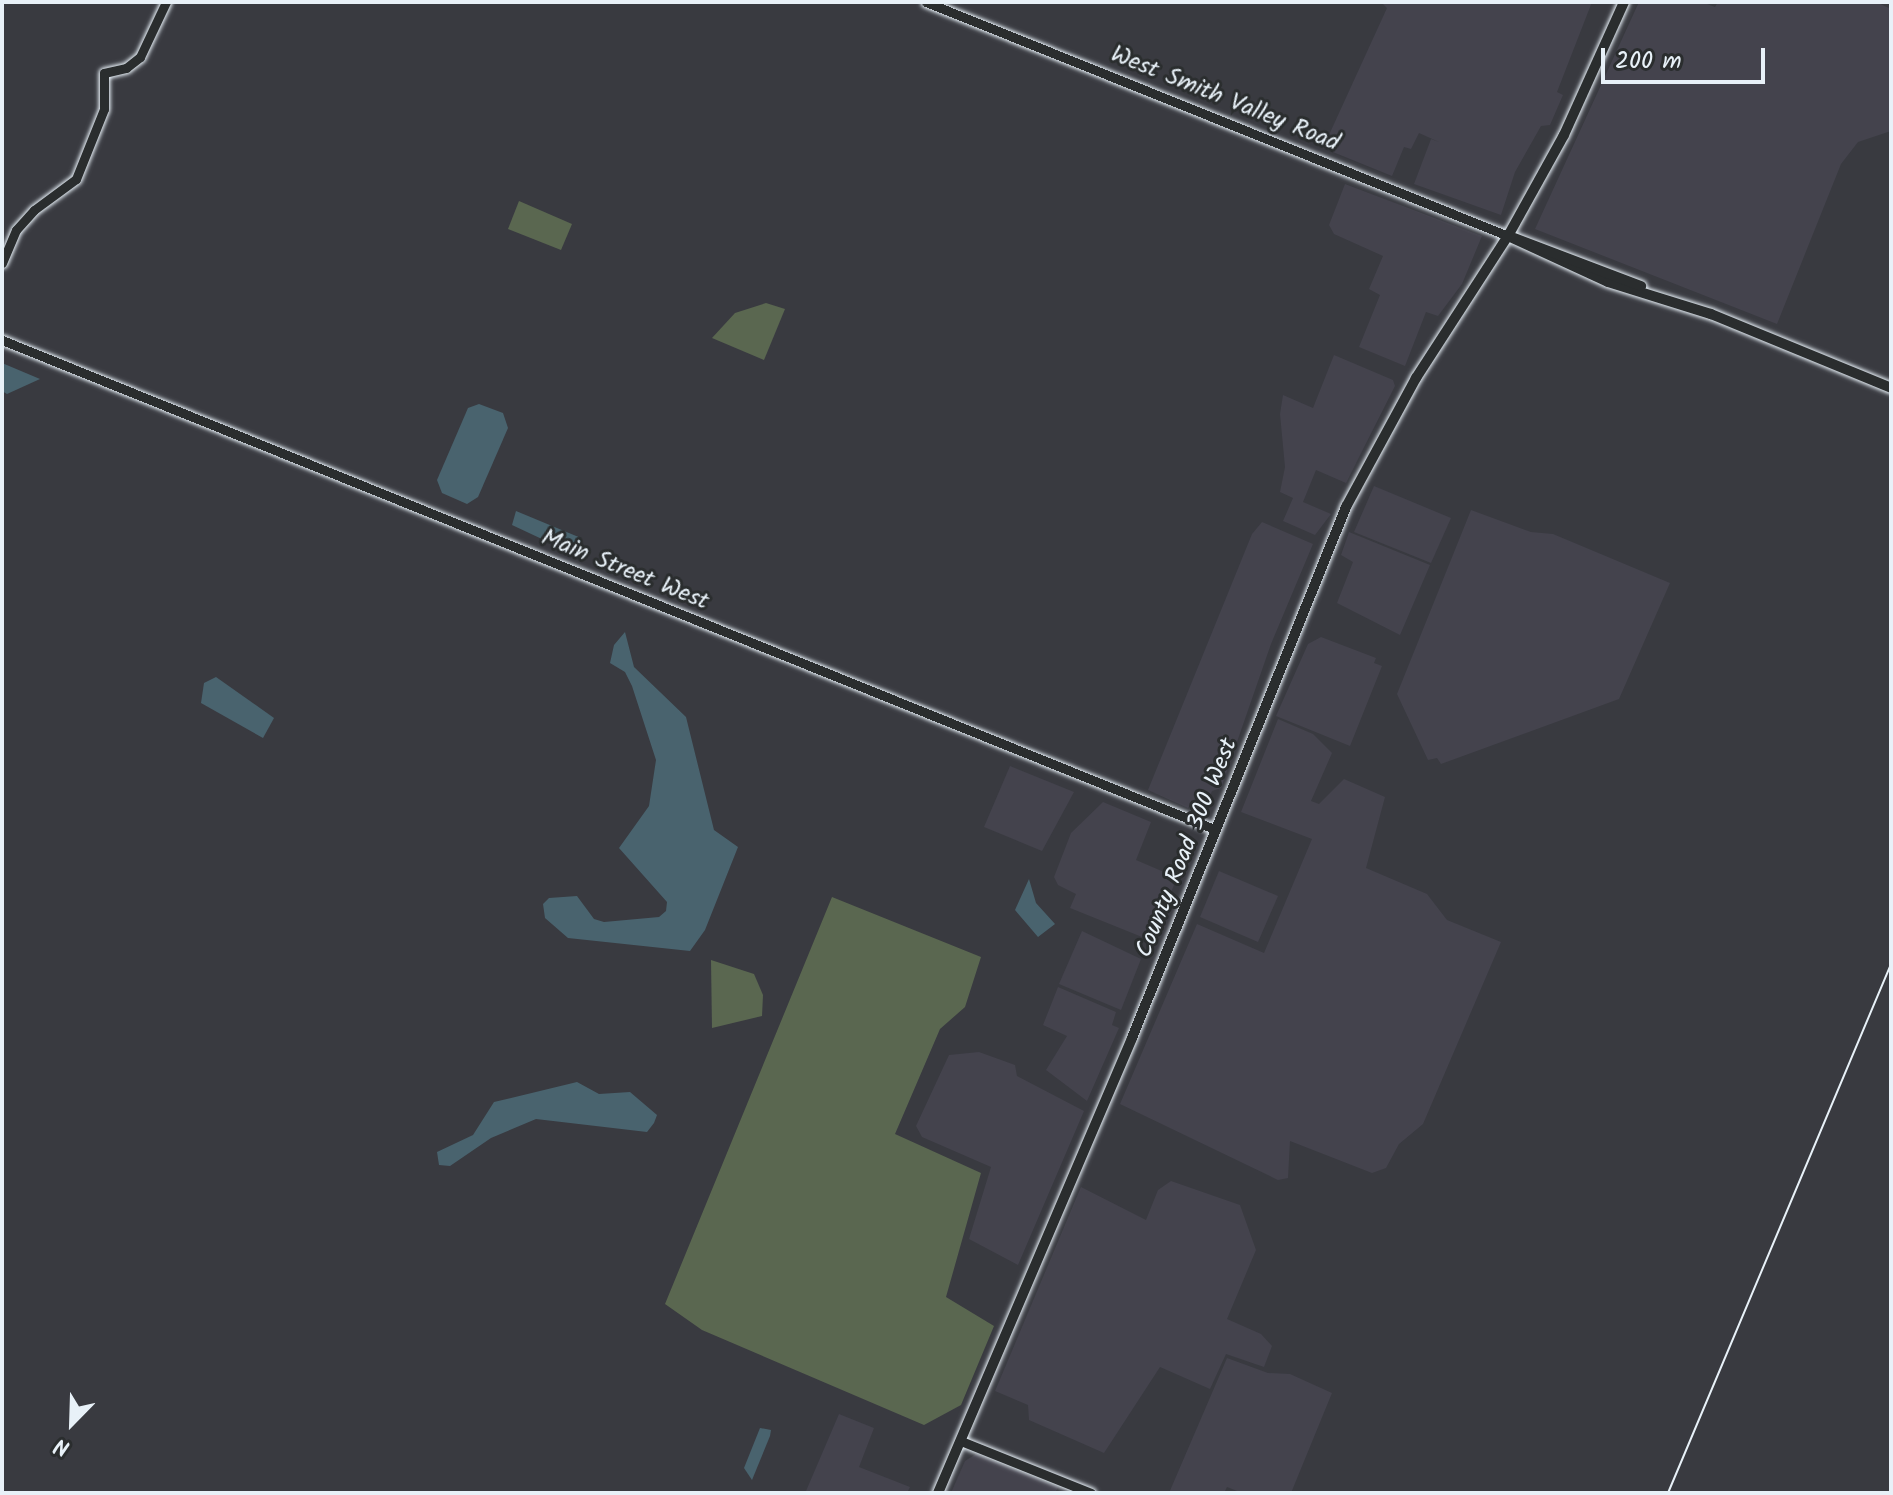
<!DOCTYPE html>
<style>
body{margin:0}
#map{position:relative;width:1893px;height:1495px;overflow:hidden;background:#393a40;font-family:Kalam,sans-serif}
div>[style]{position:absolute}
[style*='--x']{left:calc(var(--x)*1px);top:calc(var(--y)*1px);width:calc(var(--w)*1px);rotate:calc(var(--a)*1deg)}
.built>*{inset:0;background:#44434d}
.green>*{inset:0;background:#5a6750}
.water>*{inset:0;background:#49636e}
.roads{filter:drop-shadow(0 0 2px #e8f1f8) drop-shadow(0 0 2px #e8f1f8)}
.secondary>*{height:9px;margin:-4.5px;padding:0 4.5px;transform-origin:4.5px;border-radius:4.5px;background:#2a2d2e}
.primary>*{height:10px;margin:-5px;padding:0 5px;transform-origin:5px;border-radius:5px;background:#2a2d2e}
.rail>*{height:2px;margin:-1px;padding:0 1px;transform-origin:1px;border-radius:1px;background:#e8f1f8}
span{translate:-50% -50%;white-space:nowrap;text-align:center;line-height:1.15;-webkit-text-stroke:6px #2a2d2e;paint-order:stroke}
.street-label{font-size:24px;color:#e8f1f8}
.frame{position:absolute;inset:0;border:4px solid #e8f1f8;pointer-events:none}
.north{position:absolute;left:32px;top:1383px;width:80px;height:80px;-webkit-text-stroke:6px #2a2d2e;paint-order:stroke;rotate:203deg;font-size:22px;font-weight:700;line-height:32px;text-align:center;color:#e8f1f8}
.north::after{content:'';display:block;margin:auto;width:28px;height:36px;background:#e8f1f8;clip-path:polygon(50% 0,100% 100%,50% 72%,0 100%)}
.scale{position:absolute;left:1601px;top:48px;width:164px;height:36px;box-sizing:border-box;border:4px solid #e8f1f8;border-top:0;padding-left:10px;font-size:24px;line-height:28px;white-space:nowrap;color:#e8f1f8;-webkit-text-stroke:6px #2a2d2e;paint-order:stroke}
</style>
<div id="map">
<div class="built">
<div style="clip-path:polygon(1381px 2px,1592px 2px,1557px 92px,1563px 95px,1550px 125px,1541px 126px,1515px 172px,1501px 215px,1414px 184px,1431px 139px,1439px 142px,1419px 133px,1411px 149px,1404px 147px,1392px 176px,1323px 148px,1387px 8px)"></div>
<div style="clip-path:polygon(1639px 2px,1702px 2px,1715px 7px,1718px 2px,1876px 2px,1891px 9px,1891px 131px,1858px 142px,1841px 164px,1777px 324px,1535px 229px)"></div>
<div style="clip-path:polygon(1345px 184px,1482px 236px,1462px 284px,1438px 316px,1426px 312px,1405px 366px,1359px 347px,1380px 295px,1369px 289px,1383px 256px,1334px 234px,1329px 225px)"></div>
<div style="clip-path:polygon(1334px 355px,1393px 380px,1395px 386px,1346px 483px,1316px 470px,1303px 502px,1331px 514px,1315px 535px,1283px 521px,1293px 498px,1280px 492px,1285px 467px,1280px 414px,1283px 395px,1313px 408px)"></div>
<div style="clip-path:polygon(1374px 486px,1451px 518px,1431px 563px,1354px 532px)"></div>
<div style="clip-path:polygon(1471px 510px,1531px 532px,1553px 534px,1670px 583px,1619px 699px,1441px 764px,1437px 758px,1428px 760px,1397px 694px)"></div>
<div style="clip-path:polygon(1262px 522px,1313px 544px,1271px 644px,1221px 788px,1212px 791px,1207px 802px,1193px 801px,1188px 808px,1148px 790px,1252px 534px)"></div>
<div style="clip-path:polygon(1349px 532px,1430px 565px,1400px 635px,1337px 603px,1353px 562px,1341px 555px)"></div>
<div style="clip-path:polygon(1321px 637px,1376px 658px,1374px 663px,1382px 666px,1350px 746px,1276px 716px,1308px 644px)"></div>
<div style="clip-path:polygon(1278px 719px,1313px 734px,1332px 753px,1311px 801px,1319px 804px,1344px 779px,1385px 797px,1366px 868px,1427px 894px,1447px 920px,1501px 942px,1423px 1124px,1399px 1144px,1386px 1168px,1372px 1173px,1290px 1141px,1288px 1178px,1278px 1180px,1120px 1104px,1197px 924px,1264px 953px,1312px 839px,1241px 812px)"></div>
<div style="clip-path:polygon(1010px 766px,1074px 792px,1042px 851px,984px 827px)"></div>
<div style="clip-path:polygon(1103px 802px,1151px 822px,1136px 860px,1164px 872px,1174px 885px,1153px 936px,1147px 939px,1070px 908px,1076px 894px,1058px 885px,1054px 877px,1071px 833px)"></div>
<div style="clip-path:polygon(1219px 871px,1278px 896px,1258px 942px,1200px 917px)"></div>
<div style="clip-path:polygon(1082px 931px,1141px 959px,1121px 1010px,1059px 984px)"></div>
<div style="clip-path:polygon(1058px 987px,1116px 1012px,1112px 1025px,1119px 1028px,1087px 1101px,1046px 1070px,1067px 1036px,1043px 1025px)"></div>
<div style="clip-path:polygon(979px 1052px,1015px 1065px,1017px 1076px,1084px 1111px,1018px 1265px,969px 1239px,991px 1167px,922px 1137px,916px 1126px,949px 1055px)"></div>
<div style="clip-path:polygon(1171px 1181px,1240px 1205px,1256px 1250px,1227px 1319px,1261px 1334px,1272px 1346px,1264px 1367px,1226px 1354px,1210px 1389px,1160px 1367px,1104px 1453px,1029px 1420px,1028px 1405px,995px 1391px,1081px 1187px,1146px 1220px,1158px 1190px)"></div>
<div style="clip-path:polygon(1227px 1358px,1268px 1373px,1290px 1374px,1332px 1393px,1291px 1493px,1242px 1493px,1227px 1487px,1224px 1493px,1169px 1493px)"></div>
<div style="clip-path:polygon(839px 1414px,874px 1428px,859px 1467px,910px 1487px,907px 1493px,806px 1491px)"></div>
<div style="clip-path:polygon(976px 1454px,1058px 1487px,1055px 1493px,951px 1493px,965px 1461px)"></div>
</div>
<div class="green">
<div style="clip-path:polygon(519px 201px,572px 224px,561px 250px,508px 229px)"></div>
<div style="clip-path:polygon(766px 303px,785px 309px,764px 360px,712px 338px,735px 313px)"></div>
<div style="clip-path:polygon(832px 897px,981px 957px,965px 1007px,940px 1029px,895px 1134px,981px 1173px,946px 1297px,994px 1326px,961px 1405px,924px 1425px,702px 1330px,665px 1304px)"></div>
<div style="clip-path:polygon(711px 960px,754px 974px,763px 995px,762px 1016px,712px 1028px)"></div>
</div>
<div class="water">
<div style="clip-path:polygon(2px 363px,40px 379px,7px 394px,2px 391px)"></div>
<div style="clip-path:polygon(479px 404px,503px 413px,508px 428px,478px 497px,467px 504px,442px 493px,437px 480px,468px 408px)"></div>
<div style="clip-path:polygon(516px 511px,581px 538px,582px 546px,576px 555px,512px 525px)"></div>
<div style="clip-path:polygon(625px 632px,634px 667px,686px 717px,714px 830px,738px 847px,705px 930px,690px 951px,568px 938px,545px 918px,543px 904px,549px 898px,577px 896px,594px 919px,604px 922px,659px 917px,666px 911px,667px 902px,619px 848px,649px 806px,656px 760px,632px 686px,625px 672px,610px 663px,614px 645px)"></div>
<div style="clip-path:polygon(216px 677px,274px 718px,263px 738px,201px 703px,204px 683px)"></div>
<div style="clip-path:polygon(1029px 879px,1036px 903px,1055px 924px,1038px 937px,1015px 910px)"></div>
<div style="clip-path:polygon(577px 1082px,599px 1094px,630px 1092px,657px 1115px,654px 1123px,647px 1132px,536px 1119px,491px 1138px,450px 1166px,439px 1165px,437px 1152px,473px 1135px,494px 1102px)"></div>
<div style="clip-path:polygon(760px 1428px,771px 1430px,770px 1436px,752px 1480px,744px 1468px)"></div>
</div>
<div class="roads">
<div class="secondary">
<div style="--x:926;--y:2;--w:627;--a:21.9"></div>
<div style="--x:2;--y:263;--w:36;--a:-67"></div>
<div style="--x:16;--y:230;--w:27;--a:-48"></div>
<div style="--x:34;--y:210;--w:52;--a:-36.4"></div>
<div style="--x:76;--y:179;--w:75;--a:-68.2"></div>
<div style="--x:104;--y:109;--w:36;--a:-90"></div>
<div style="--x:104;--y:73;--w:23;--a:-13"></div>
<div style="--x:126;--y:68;--w:18;--a:-38"></div>
<div style="--x:140;--y:57;--w:61;--a:-64.7"></div>
<div style="--x:2;--y:340;--w:1307;--a:21.97"></div>
<div style="--x:961;--y:1441;--w:140;--a:21.8"></div>
</div>
<div class="primary">
<div style="--x:1508;--y:236;--w:110;--a:24.7"></div>
<div style="--x:1608;--y:282;--w:108;--a:17.3"></div>
<div style="--x:1711;--y:314;--w:195;--a:22.3"></div>
<div style="--x:1514;--y:238;--w:136;--a:20.7"></div>
<div style="--x:938;--y:1493;--w:495;--a:-66.9"></div>
<div style="--x:1132;--y:1038;--w:573;--a:-68.05"></div>
<div style="--x:1346;--y:507;--w:147;--a:-61.5"></div>
<div style="--x:1416;--y:378;--w:169;--a:-57.1"></div>
<div style="--x:1508;--y:236;--w:115;--a:-61"></div>
<div style="--x:1564;--y:135;--w:146;--a:-65.7"></div>
</div>
</div>
<div class="rail">
<div style="--x:1668;--y:1493;--w:574;--a:-67.14"></div>
</div>
<div class="street-label">
<span style="left:1225px;top:99px;rotate:22deg">West Smith Valley Road</span>
<span style="left:625px;top:570px;rotate:22deg">Main Street West</span>
<span style="left:1187px;top:848px;rotate:-68deg">County Road 300 West</span>
</div>
<div class="frame"></div>
<div class="north">N</div>
<div class="scale">200 m</div>
</div>
